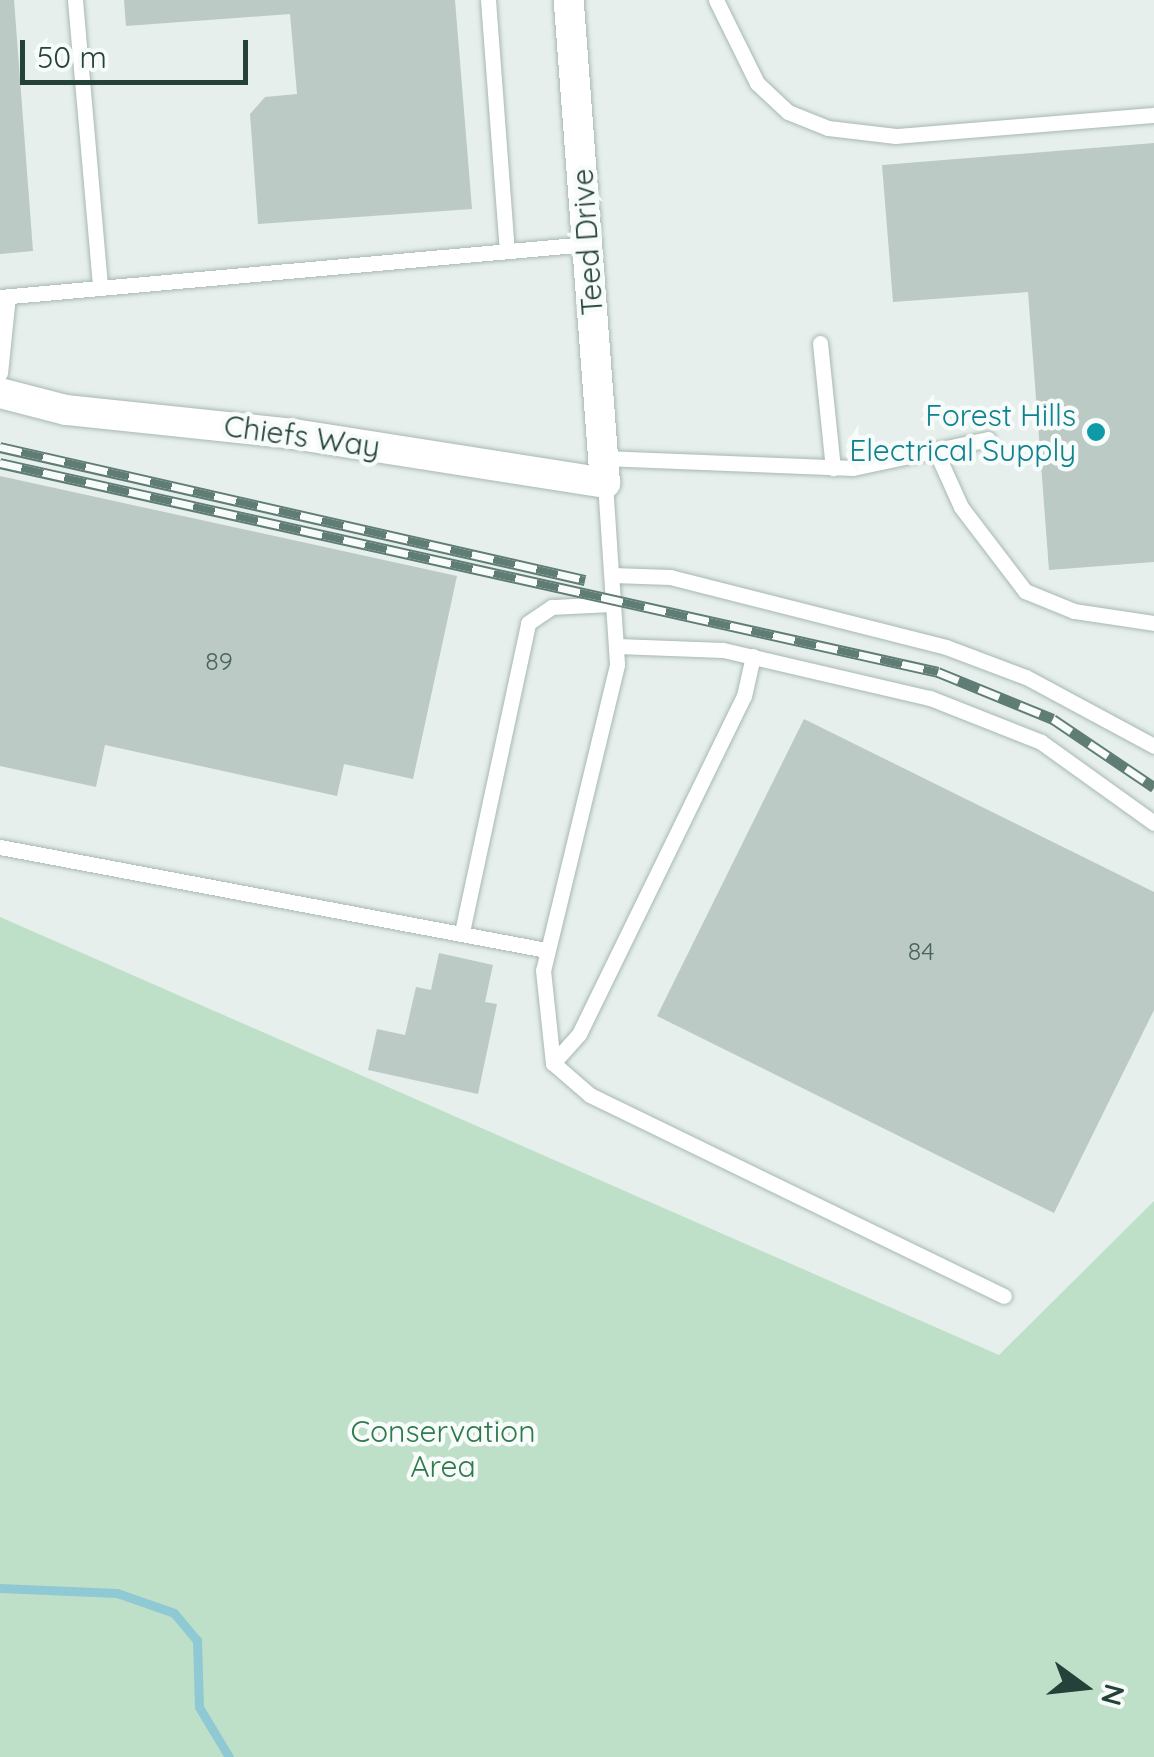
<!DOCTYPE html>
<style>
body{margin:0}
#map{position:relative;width:1154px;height:1757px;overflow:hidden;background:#e6efeb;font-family:Quicksand,sans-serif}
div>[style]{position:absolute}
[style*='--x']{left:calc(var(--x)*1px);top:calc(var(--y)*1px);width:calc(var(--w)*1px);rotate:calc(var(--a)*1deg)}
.green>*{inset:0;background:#bfe0c8}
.stream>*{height:9px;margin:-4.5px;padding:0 4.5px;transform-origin:4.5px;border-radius:4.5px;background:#8ec9d4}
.building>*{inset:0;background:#bbcac4}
.roads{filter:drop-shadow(0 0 2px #a8b8b2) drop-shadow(0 0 2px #a8b8b2)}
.lane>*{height:15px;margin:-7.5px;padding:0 7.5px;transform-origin:7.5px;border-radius:7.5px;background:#fff}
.street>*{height:30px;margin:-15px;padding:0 15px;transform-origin:15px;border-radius:15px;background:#fff}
.rail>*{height:11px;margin-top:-5.5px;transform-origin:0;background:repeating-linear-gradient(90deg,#f7fbf9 0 22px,#5f7d75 0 44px);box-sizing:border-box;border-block:2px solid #5f7d75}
.dots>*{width:28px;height:28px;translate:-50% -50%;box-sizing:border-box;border:5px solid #f7fbf9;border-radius:50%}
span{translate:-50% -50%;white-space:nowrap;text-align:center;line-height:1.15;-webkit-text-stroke:9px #f7fbf9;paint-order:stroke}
.number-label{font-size:25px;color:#4a645c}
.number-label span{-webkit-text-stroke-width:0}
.street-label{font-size:30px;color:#24423a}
.culture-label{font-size:30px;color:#0d838f}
.right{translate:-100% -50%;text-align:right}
.park-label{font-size:30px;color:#2d7a4b}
.north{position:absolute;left:1034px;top:1637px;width:100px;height:100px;-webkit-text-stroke:8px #f7fbf9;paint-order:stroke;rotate:105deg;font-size:28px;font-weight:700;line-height:40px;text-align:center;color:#24423a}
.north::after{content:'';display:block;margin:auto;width:35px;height:45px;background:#24423a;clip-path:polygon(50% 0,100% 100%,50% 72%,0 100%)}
.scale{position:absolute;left:20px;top:40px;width:228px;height:45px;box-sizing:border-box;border:5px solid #24423a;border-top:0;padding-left:12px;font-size:30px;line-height:35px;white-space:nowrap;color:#24423a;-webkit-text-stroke:8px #f7fbf9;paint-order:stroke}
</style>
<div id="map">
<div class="green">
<div style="clip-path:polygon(0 917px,999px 1355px,1154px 1201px,1154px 1757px,0 1757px)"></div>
</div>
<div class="stream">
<div style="--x:0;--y:1588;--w:117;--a:2.4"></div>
<div style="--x:117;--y:1593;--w:60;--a:19.3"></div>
<div style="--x:174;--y:1613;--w:35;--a:50"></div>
<div style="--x:197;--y:1640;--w:67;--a:88.3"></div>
<div style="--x:199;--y:1707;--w:58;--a:59"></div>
</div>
<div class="building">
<div style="clip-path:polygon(0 0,14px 0,33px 251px,0 254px)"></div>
<div style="clip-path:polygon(124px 0,455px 0,472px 209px,258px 224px,250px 114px,265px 97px,297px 94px,290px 14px,126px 26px)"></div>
<div style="clip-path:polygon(1154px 143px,1154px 562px,1049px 570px,1028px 292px,893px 302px,882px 165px)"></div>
<div style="clip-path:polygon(0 476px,457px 576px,413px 779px,344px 764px,337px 796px,105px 745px,96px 787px,0 766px)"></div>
<div style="clip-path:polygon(804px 719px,1154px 892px,1154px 1010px,1054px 1213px,657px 1016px)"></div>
<div style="clip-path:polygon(439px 953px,493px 965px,485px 1002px,497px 1004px,478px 1094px,368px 1070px,377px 1029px,405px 1035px,416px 987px,431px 990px)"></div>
</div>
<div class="roads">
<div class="lane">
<div style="--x:75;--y:0;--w:288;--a:85"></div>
<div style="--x:488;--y:0;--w:251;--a:85.7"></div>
<div style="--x:716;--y:0;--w:93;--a:63.7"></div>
<div style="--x:757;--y:83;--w:42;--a:43.1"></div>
<div style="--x:788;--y:112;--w:43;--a:21.8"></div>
<div style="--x:828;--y:128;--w:68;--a:6.7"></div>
<div style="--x:896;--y:136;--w:259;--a:-4.7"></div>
<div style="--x:0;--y:297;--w:589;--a:-5.16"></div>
<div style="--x:820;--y:343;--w:126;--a:84.1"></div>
<div style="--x:0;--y:373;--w:77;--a:-84.1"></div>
<div style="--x:938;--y:456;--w:56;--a:65.7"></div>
<div style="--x:961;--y:507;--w:106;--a:52.7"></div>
<div style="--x:1025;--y:591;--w:53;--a:22.2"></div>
<div style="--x:1074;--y:611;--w:81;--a:8.5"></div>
<div style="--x:603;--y:458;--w:250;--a:2.3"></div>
<div style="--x:853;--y:468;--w:138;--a:-12.1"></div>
<div style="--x:605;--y:483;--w:182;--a:86.2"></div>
<div style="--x:617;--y:665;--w:314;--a:103.6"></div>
<div style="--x:543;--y:970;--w:94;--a:83.9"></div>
<div style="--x:553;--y:1063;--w:49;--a:40.9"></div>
<div style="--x:590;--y:1095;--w:460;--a:25.9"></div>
<div style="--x:612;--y:575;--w:58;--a:2"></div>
<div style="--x:670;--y:577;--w:285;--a:14.2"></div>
<div style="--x:946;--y:647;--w:85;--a:20.6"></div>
<div style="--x:1026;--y:677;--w:145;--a:28.3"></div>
<div style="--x:617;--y:646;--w:106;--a:2.2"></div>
<div style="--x:723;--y:650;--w:212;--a:13.1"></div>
<div style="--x:930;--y:698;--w:119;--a:21.6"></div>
<div style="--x:1041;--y:742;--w:139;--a:35.6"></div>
<div style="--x:0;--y:847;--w:556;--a:10.68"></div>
<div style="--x:462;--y:932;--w:316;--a:-77.9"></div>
<div style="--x:528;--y:623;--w:29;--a:-34"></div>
<div style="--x:552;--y:607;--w:62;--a:-2.8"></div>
<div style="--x:553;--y:1063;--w:39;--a:-48"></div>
<div style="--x:579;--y:1034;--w:376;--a:-64"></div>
<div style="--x:744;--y:696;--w:41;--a:-77.3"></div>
</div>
<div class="street">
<div style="--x:0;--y:393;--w:68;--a:14.4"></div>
<div style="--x:66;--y:410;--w:228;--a:6"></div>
<div style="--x:293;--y:434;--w:316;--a:8.9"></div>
<div style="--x:605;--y:483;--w:484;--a:-94.3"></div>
</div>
</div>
<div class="rail">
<div style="--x:0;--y:447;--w:600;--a:12.81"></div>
<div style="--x:0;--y:463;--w:961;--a:12.56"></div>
<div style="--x:938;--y:672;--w:124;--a:22.2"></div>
<div style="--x:1053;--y:719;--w:122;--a:34"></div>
</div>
<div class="dots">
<div style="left:1096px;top:432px;background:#0f9aa8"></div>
</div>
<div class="number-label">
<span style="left:219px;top:661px">89</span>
<span style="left:921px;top:951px">84</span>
</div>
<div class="street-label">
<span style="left:587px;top:242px;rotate:-94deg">Teed Drive</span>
<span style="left:302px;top:436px;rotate:8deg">Chiefs Way</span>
</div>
<div class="culture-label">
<span class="right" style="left:1076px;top:432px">Forest Hills<br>Electrical Supply</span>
</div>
<div class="park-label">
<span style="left:443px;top:1448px">Conservation<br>Area</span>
</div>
<div class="north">N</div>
<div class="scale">50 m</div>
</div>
